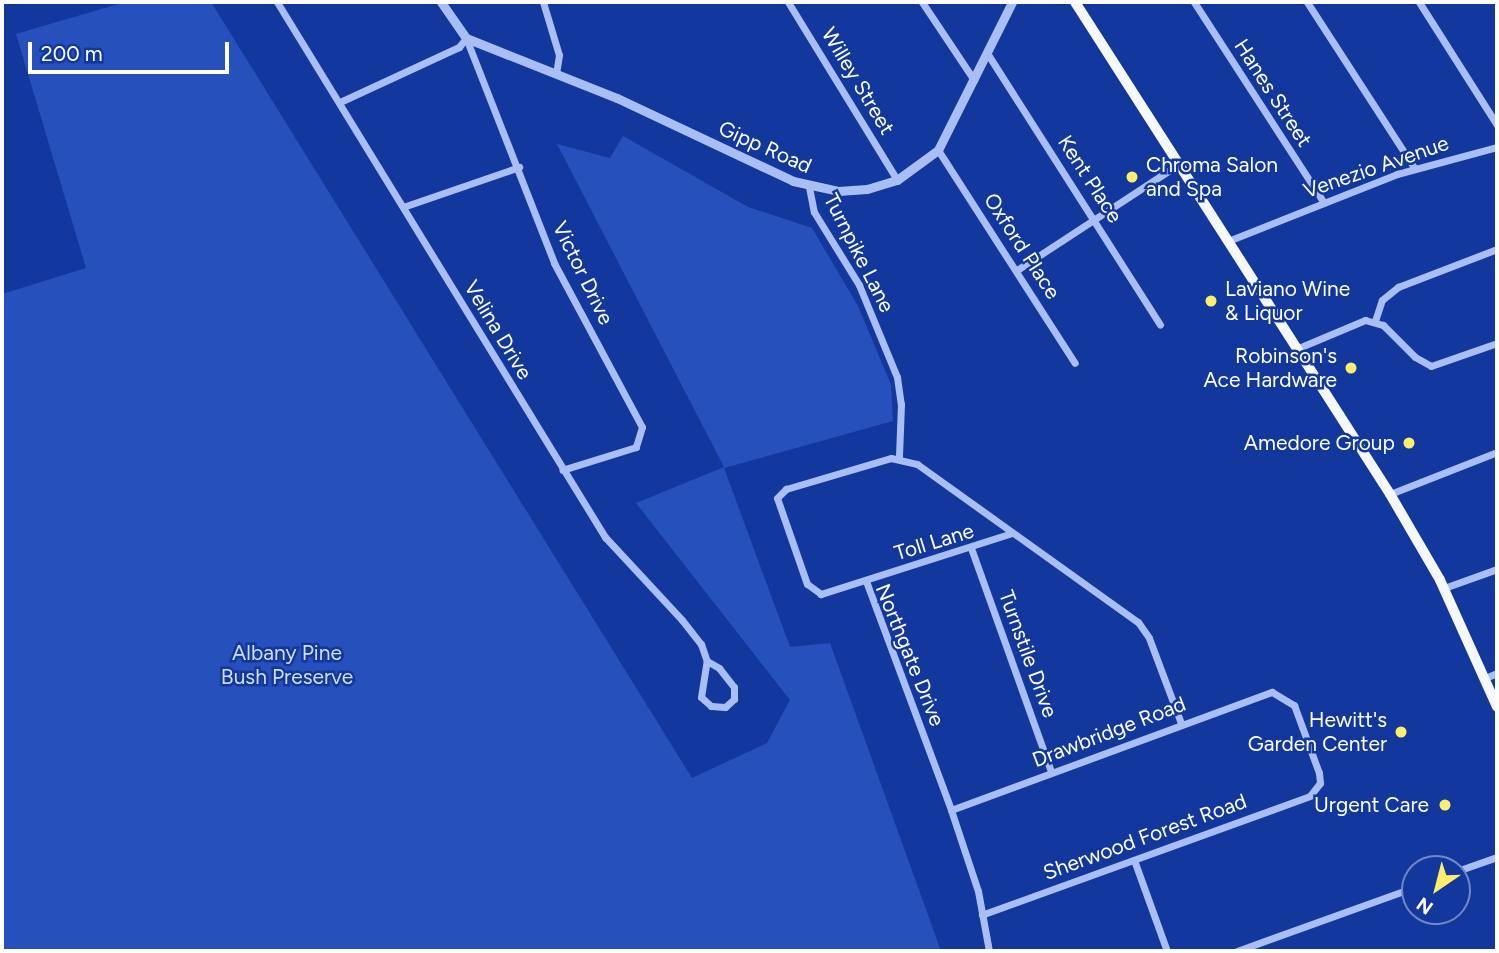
<!DOCTYPE html>
<style>
body{margin:0}
#map{position:relative;width:1499px;height:953px;overflow:hidden;background:#13389d;font-family:Figtree,sans-serif}
div>[style]{position:absolute}
[style*='--x']{left:calc(var(--x)*1px);top:calc(var(--y)*1px);width:calc(var(--w)*1px);rotate:calc(var(--a)*1deg)}
.green>*{inset:0;background:#2650bb}
.minor>*{height:7px;margin:-3.5px;padding:0 3.5px;transform-origin:3.5px;border-radius:3.5px;background:#a9bef4}
.tertiary>*{height:9px;margin:-4.5px;padding:0 4.5px;transform-origin:4.5px;border-radius:4.5px;background:#a9bef4}
.primary>*{height:10px;margin:-5px;padding:0 5px;transform-origin:5px;border-radius:5px;background:#f6f8ff}
.dots>*{width:19px;height:19px;translate:-50% -50%;box-sizing:border-box;border:4px solid #13389d;border-radius:50%}
span{translate:-50% -50%;white-space:nowrap;text-align:center;line-height:1.15;-webkit-text-stroke:5px #13389d;paint-order:stroke}
.street-label{font-size:21px;color:#fff}
.poi-label{font-size:21px;color:#fff}
.left{translate:0 -50%;text-align:left}
.right{translate:-100% -50%;text-align:right}
.park-label{font-size:21px;color:#d1defd}
.frame{position:absolute;inset:0;border:4px solid #fff;pointer-events:none}
.north{position:absolute;left:1401px;top:855px;width:70px;height:70px;box-sizing:border-box;background:#13389d;border:2px solid #7188c4;border-radius:50%;rotate:215deg;font-size:19px;font-weight:700;line-height:28px;text-align:center;color:#fff}
.north::after{content:'';display:block;margin:auto;width:24px;height:32px;background:#ffed6c;clip-path:polygon(50% 0,100% 100%,50% 72%,0 100%)}
.scale{position:absolute;left:28px;top:42px;width:201px;height:32px;box-sizing:border-box;border:4px solid #fff;border-top:0;padding-left:9px;font-size:21px;line-height:24px;white-space:nowrap;color:#fff;-webkit-text-stroke:5px #13389d;paint-order:stroke}
</style>
<div id="map">
<div class="green">
<div style="clip-path:polygon(125px 2px,211px 2px,692px 778px,767px 743px,790px 700px,636px 503px,724px 467px,557px 144px,610px 158px,623px 136px,748px 207px,812px 228px,858px 306px,891px 385px,893px 421px,724px 468px,790px 647px,830px 643px,941px 951px,2px 951px,2px 294px,86px 268px,16px 34px)"></div>
</div>
<div class="minor">
<div style="--x:277;--y:2;--w:628;--a:58.49"></div>
<div style="--x:605;--y:537;--w:113;--a:47.1"></div>
<div style="--x:682;--y:620;--w:31;--a:52"></div>
<div style="--x:701;--y:644;--w:18;--a:71"></div>
<div style="--x:543;--y:2;--w:55;--a:73.2"></div>
<div style="--x:559;--y:55;--w:18;--a:99"></div>
<div style="--x:788;--y:2;--w:209;--a:58.5"></div>
<div style="--x:922;--y:2;--w:94;--a:56.3"></div>
<div style="--x:1194;--y:2;--w:239;--a:57.1"></div>
<div style="--x:1307;--y:2;--w:199;--a:57.1"></div>
<div style="--x:1419;--y:2;--w:146;--a:57.6"></div>
<div style="--x:466;--y:38;--w:242;--a:68.6"></div>
<div style="--x:554;--y:263;--w:186;--a:61.8"></div>
<div style="--x:642;--y:427;--w:21;--a:107"></div>
<div style="--x:636;--y:447;--w:77;--a:162.7"></div>
<div style="--x:987;--y:53;--w:322;--a:57.5"></div>
<div style="--x:340;--y:102;--w:131;--a:-24.8"></div>
<div style="--x:459;--y:47;--w:11;--a:-52"></div>
<div style="--x:938;--y:150;--w:253;--a:57.3"></div>
<div style="--x:809;--y:187;--w:25;--a:79"></div>
<div style="--x:814;--y:212;--w:86;--a:58.3"></div>
<div style="--x:859;--y:285;--w:100;--a:67.6"></div>
<div style="--x:897;--y:377;--w:27;--a:82"></div>
<div style="--x:901;--y:404;--w:53;--a:92.2"></div>
<div style="--x:403;--y:207;--w:123;--a:-19"></div>
<div style="--x:1228;--y:241;--w:182;--a:-21.6"></div>
<div style="--x:1397;--y:174;--w:104;--a:-15.1"></div>
<div style="--x:1017;--y:270;--w:194;--a:-33.2"></div>
<div style="--x:1375;--y:321;--w:22;--a:-72"></div>
<div style="--x:1382;--y:300;--w:21;--a:-39"></div>
<div style="--x:1398;--y:287;--w:106;--a:-21"></div>
<div style="--x:1296;--y:349;--w:75;--a:-22.8"></div>
<div style="--x:1365;--y:320;--w:19;--a:16"></div>
<div style="--x:1383;--y:325;--w:45;--a:45"></div>
<div style="--x:1415;--y:357;--w:18;--a:29"></div>
<div style="--x:1431;--y:366;--w:70;--a:-19.2"></div>
<div style="--x:1390;--y:494;--w:115;--a:-21.4"></div>
<div style="--x:1012;--y:533;--w:201;--a:162.3"></div>
<div style="--x:821;--y:594;--w:17;--a:-144"></div>
<div style="--x:807;--y:584;--w:91;--a:-109.2"></div>
<div style="--x:777;--y:498;--w:13;--a:-45"></div>
<div style="--x:786;--y:489;--w:109;--a:-16.4"></div>
<div style="--x:891;--y:458;--w:27;--a:13"></div>
<div style="--x:917;--y:464;--w:272;--a:35.6"></div>
<div style="--x:1138;--y:622;--w:19;--a:55"></div>
<div style="--x:1149;--y:638;--w:91;--a:69.4"></div>
<div style="--x:971;--y:548;--w:238;--a:70.3"></div>
<div style="--x:866;--y:581;--w:244;--a:69.6"></div>
<div style="--x:951;--y:810;--w:85;--a:71.6"></div>
<div style="--x:978;--y:891;--w:61;--a:79.6"></div>
<div style="--x:1444;--y:588;--w:56;--a:-19.7"></div>
<div style="--x:707;--y:661;--w:14;--a:30"></div>
<div style="--x:719;--y:668;--w:24;--a:52"></div>
<div style="--x:734;--y:687;--w:12;--a:90"></div>
<div style="--x:734;--y:699;--w:12;--a:138"></div>
<div style="--x:725;--y:707;--w:14;--a:-176"></div>
<div style="--x:711;--y:706;--w:13;--a:-138"></div>
<div style="--x:701;--y:697;--w:36;--a:-81"></div>
<div style="--x:1485;--y:678;--w:13;--a:-23"></div>
<div style="--x:951;--y:810;--w:342;--a:-20.2"></div>
<div style="--x:1272;--y:692;--w:26;--a:31"></div>
<div style="--x:1294;--y:705;--w:72;--a:69.8"></div>
<div style="--x:1319;--y:773;--w:10;--a:84"></div>
<div style="--x:1320;--y:783;--w:16;--a:128"></div>
<div style="--x:1310;--y:796;--w:349;--a:160.1"></div>
<div style="--x:1134;--y:860;--w:97;--a:70.1"></div>
<div style="--x:1457;--y:871;--w:42;--a:-19.3"></div>
<div style="--x:1237;--y:951;--w:189;--a:-19.8"></div>
</div>
<div class="tertiary">
<div style="--x:441;--y:2;--w:44;--a:55.2"></div>
<div style="--x:466;--y:38;--w:162;--a:21.7"></div>
<div style="--x:617;--y:98;--w:195;--a:25.2"></div>
<div style="--x:793;--y:181;--w:46;--a:12.5"></div>
<div style="--x:838;--y:191;--w:29;--a:-4"></div>
<div style="--x:867;--y:189;--w:31;--a:-17"></div>
<div style="--x:897;--y:180;--w:51;--a:-36.2"></div>
<div style="--x:938;--y:150;--w:165;--a:-63.4"></div>
</div>
<div class="primary">
<div style="--x:1075;--y:2;--w:584;--a:57.37"></div>
<div style="--x:1390;--y:494;--w:99;--a:59.8"></div>
<div style="--x:1440;--y:580;--w:139;--a:65.8"></div>
</div>
<div class="dots">
<div style="left:1132px;top:177px;background:#ffed6c"></div>
<div style="left:1211px;top:301px;background:#ffed6c"></div>
<div style="left:1351px;top:368px;background:#ffed6c"></div>
<div style="left:1409px;top:443px;background:#ffed6c"></div>
<div style="left:1401px;top:732px;background:#ffed6c"></div>
<div style="left:1445px;top:805px;background:#ffed6c"></div>
</div>
<div class="street-label">
<span style="left:858px;top:81px;rotate:59deg">Willey Street</span>
<span style="left:1273px;top:93px;rotate:57deg">Hanes Street</span>
<span style="left:765px;top:147px;rotate:24deg">Gipp Road</span>
<span style="left:1376px;top:167px;rotate:-19deg">Venezio Avenue</span>
<span style="left:1090px;top:179px;rotate:57deg">Kent Place</span>
<span style="left:1022px;top:246px;rotate:57deg">Oxford Place</span>
<span style="left:859px;top:253px;rotate:63deg">Turnpike Lane</span>
<span style="left:583px;top:273px;rotate:64deg">Victor Drive</span>
<span style="left:498px;top:330px;rotate:59deg">Velina Drive</span>
<span style="left:934px;top:542px;rotate:-17deg">Toll Lane</span>
<span style="left:1028px;top:654px;rotate:70deg">Turnstile Drive</span>
<span style="left:910px;top:655px;rotate:68deg">Northgate Drive</span>
<span style="left:1109px;top:732px;rotate:-21deg">Drawbridge Road</span>
<span style="left:1145px;top:837px;rotate:-20deg">Sherwood Forest Road</span>
</div>
<div class="poi-label">
<span class="left" style="left:1146px;top:177px">Chroma Salon<br>and Spa</span>
<span class="left" style="left:1225px;top:301px">Laviano Wine<br>&amp; Liquor</span>
<span class="right" style="left:1337px;top:368px">Robinson's<br>Ace Hardware</span>
<span class="right" style="left:1395px;top:443px">Amedore Group</span>
<span class="right" style="left:1387px;top:732px">Hewitt's<br>Garden Center</span>
<span class="right" style="left:1429px;top:805px">Urgent Care</span>
</div>
<div class="park-label">
<span style="left:287px;top:665px">Albany Pine<br>Bush Preserve</span>
</div>
<div class="frame"></div>
<div class="north">N</div>
<div class="scale">200 m</div>
</div>
